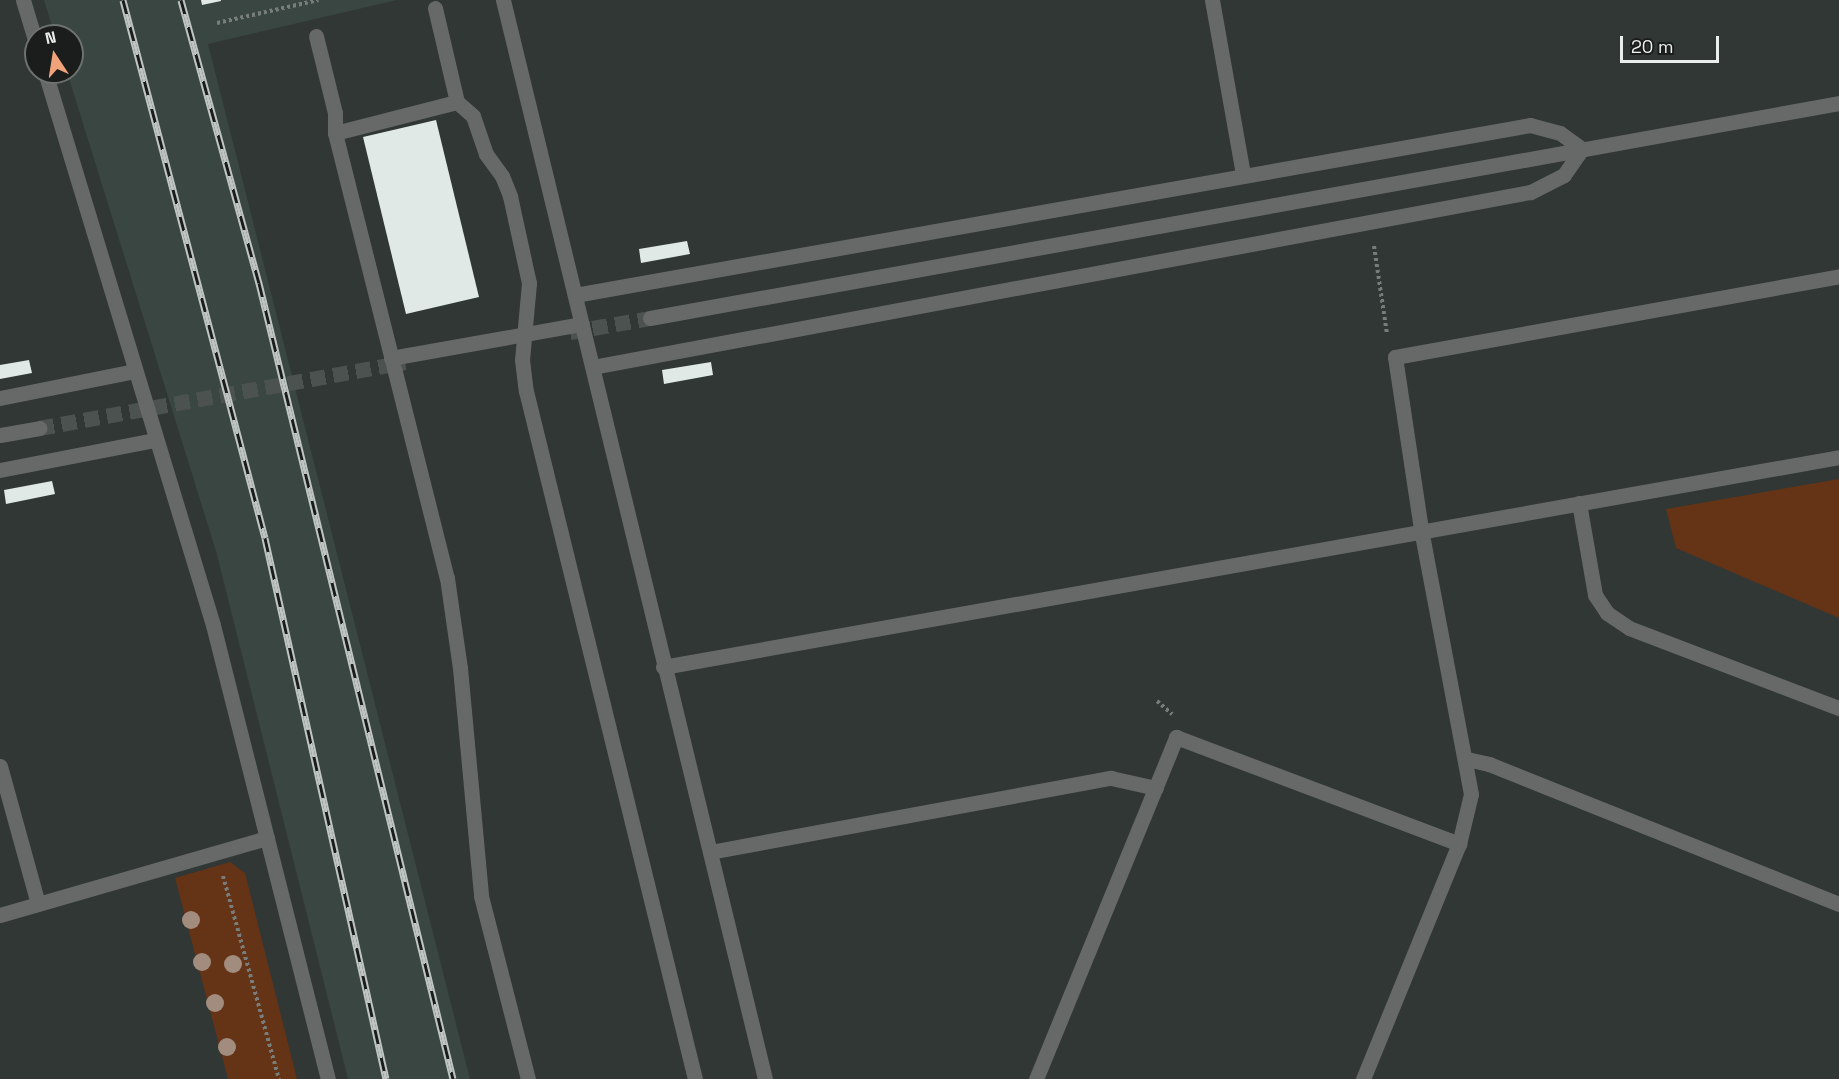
<!DOCTYPE html>
<style>
body{margin:0}
#map{position:relative;width:1839px;height:1079px;overflow:hidden;background:#303734;font-family:"Space Grotesk",sans-serif}
div>[style]{position:absolute}
[style*='--x']{left:calc(var(--x)*1px);top:calc(var(--y)*1px);width:calc(var(--w)*1px);rotate:calc(var(--a)*1deg)}
.built>*{inset:0;background:#394641}
.green>*{inset:0;background:#653316}
.building>*{inset:0;background:#e0e9e5}
.tertiary-tunnel>*{height:15px;margin-top:-7.5px;transform-origin:0;background:repeating-linear-gradient(90deg,#4c5250 0 15px,transparent 0 23px)}
.path>*{height:4px;margin-top:-2px;transform-origin:0;background:repeating-linear-gradient(90deg,#777d7a 0 3px,transparent 0 6px)}
.service>*{height:15px;margin:-7.5px;padding:0 7.5px;transform-origin:7.5px;border-radius:7.5px;background:#666968}
.minor>*{height:15px;margin:-7.5px;padding:0 7.5px;transform-origin:7.5px;border-radius:7.5px;background:#666968}
.tertiary>*{height:15px;margin:-7.5px;padding:0 7.5px;transform-origin:7.5px;border-radius:7.5px;background:#666968}
.rail>*{height:7px;margin-top:-3.5px;transform-origin:0;background:repeating-linear-gradient(90deg,#1a1d1c 0 14px,#c0c5c3 0 28px);box-sizing:border-box;border-block:2px solid #c0c5c3}
.trees>*{width:18px;height:18px;margin:-9px;border-radius:50%;background:#a18c7e}
span{translate:-50% -50%;white-space:nowrap;text-align:center;line-height:1.15;-webkit-text-stroke:6px #1a1d1c;paint-order:stroke}
.north{position:absolute;left:24px;top:24px;width:60px;height:60px;box-sizing:border-box;background:#1a1d1c;border:2px solid #6d716f;border-radius:50%;rotate:348deg;font-size:16px;font-weight:700;line-height:24px;text-align:center;color:#eaeeec}
.north::after{content:'';display:block;margin:auto;width:21px;height:27px;background:#f0a27a;clip-path:polygon(50% 0,100% 100%,50% 72%,0 100%)}
.scale{position:absolute;left:1620px;top:36px;width:99px;height:27px;box-sizing:border-box;border:3px solid #eaeeec;border-top:0;padding-left:8px;font-size:18px;line-height:21px;white-space:nowrap;color:#eaeeec;-webkit-text-stroke:4px #1a1d1c;paint-order:stroke}
</style>
<div id="map">
<div class="built">
<div style="clip-path:polygon(44px 0,397px 0,208px 44px,470px 1079px,348px 1079px,216px 551px,67px 72px,72px 72px,72px 36px,55px 36px)"></div>
</div>
<div class="green">
<div style="clip-path:polygon(1839px 479px,1839px 618px,1676px 548px,1666px 509px)"></div>
<div style="clip-path:polygon(230px 862px,245px 873px,297px 1079px,228px 1079px,175px 878px)"></div>
</div>
<div class="building">
<div style="clip-path:polygon(201px 0,221px 0,221px 1px,202px 5px)"></div>
<div style="clip-path:polygon(436px 120px,479px 297px,406px 314px,363px 137px)"></div>
<div style="clip-path:polygon(687px 241px,690px 254px,641px 263px,639px 249px)"></div>
<div style="clip-path:polygon(29px 360px,32px 373px,0 379px,0 365px)"></div>
<div style="clip-path:polygon(711px 362px,713px 375px,664px 384px,662px 370px)"></div>
<div style="clip-path:polygon(52px 481px,55px 494px,6px 504px,4px 490px)"></div>
</div>
<div class="tertiary-tunnel">
<div style="--x:570;--y:332;--w:81;--a:-9.9"></div>
<div style="--x:39;--y:428;--w:372;--a:-10.2"></div>
</div>
<div class="path">
<div style="--x:217;--y:23;--w:104;--a:-12.8"></div>
<div style="--x:1374;--y:246;--w:89;--a:81.6"></div>
<div style="--x:1157;--y:701;--w:20;--a:41"></div>
<div style="--x:223;--y:876;--w:211;--a:74.6"></div>
</div>
<div class="service">
<div style="--x:435;--y:8;--w:97;--a:76.8"></div>
<div style="--x:457;--y:102;--w:21;--a:41"></div>
<div style="--x:473;--y:116;--w:40;--a:71.1"></div>
<div style="--x:486;--y:154;--w:27;--a:54"></div>
<div style="--x:502;--y:176;--w:22;--a:68"></div>
<div style="--x:510;--y:196;--w:89;--a:77.7"></div>
<div style="--x:529;--y:283;--w:77;--a:95.2"></div>
<div style="--x:522;--y:360;--w:31;--a:83"></div>
<div style="--x:526;--y:391;--w:708;--a:76.2"></div>
<div style="--x:316;--y:36;--w:79;--a:76.1"></div>
<div style="--x:335;--y:113;--w:20;--a:90"></div>
<div style="--x:335;--y:133;--w:459;--a:75.9"></div>
<div style="--x:447;--y:578;--w:91;--a:81.8"></div>
<div style="--x:460;--y:668;--w:229;--a:84.7"></div>
<div style="--x:481;--y:896;--w:189;--a:75.6"></div>
<div style="--x:335;--y:133;--w:126;--a:-14.3"></div>
<div style="--x:391;--y:358;--w:194;--a:-10.1"></div>
</div>
<div class="minor">
<div style="--x:503;--y:0;--w:1110;--a:76.35"></div>
<div style="--x:1212;--y:0;--w:177;--a:79.9"></div>
<div style="--x:575;--y:295;--w:970;--a:-10.09"></div>
<div style="--x:1530;--y:125;--w:31;--a:15"></div>
<div style="--x:1560;--y:133;--w:27;--a:36"></div>
<div style="--x:1582;--y:149;--w:32;--a:125"></div>
<div style="--x:1564;--y:175;--w:38;--a:153"></div>
<div style="--x:1530;--y:192;--w:953;--a:169.42"></div>
<div style="--x:0;--y:398;--w:138;--a:-11.3"></div>
<div style="--x:0;--y:470;--w:158;--a:-11"></div>
<div style="--x:1579;--y:503;--w:93;--a:80.1"></div>
<div style="--x:1595;--y:595;--w:22;--a:56"></div>
<div style="--x:1607;--y:613;--w:27;--a:34"></div>
<div style="--x:1629;--y:628;--w:225;--a:20.9"></div>
<div style="--x:1467;--y:759;--w:23;--a:13"></div>
<div style="--x:1489;--y:764;--w:377;--a:21.8"></div>
<div style="--x:0;--y:766;--w:143;--a:74.6"></div>
<div style="--x:710;--y:852;--w:408;--a:-10.5"></div>
<div style="--x:1111;--y:778;--w:46;--a:12.5"></div>
<div style="--x:0;--y:915;--w:278;--a:-16.1"></div>
<div style="--x:1036;--y:1079;--w:370;--a:-67.7"></div>
<div style="--x:1176;--y:737;--w:303;--a:20.7"></div>
<div style="--x:1363;--y:1079;--w:254;--a:-67.8"></div>
<div style="--x:1459;--y:844;--w:51;--a:-76.5"></div>
<div style="--x:1471;--y:794;--w:270;--a:-100.7"></div>
<div style="--x:1421;--y:529;--w:174;--a:-98.6"></div>
<div style="--x:1395;--y:357;--w:451;--a:-10.3"></div>
</div>
<div class="tertiary">
<div style="--x:23;--y:0;--w:45;--a:73.2"></div>
<div style="--x:45;--y:72;--w:578;--a:73.1"></div>
<div style="--x:213;--y:625;--w:468;--a:75.8"></div>
<div style="--x:650;--y:318;--w:1208;--a:-10.25"></div>
<div style="--x:0;--y:435;--w:40;--a:-10"></div>
<div style="--x:663;--y:667;--w:1195;--a:-10.12"></div>
</div>
<div class="rail">
<div style="--x:123;--y:0;--w:556;--a:75.21"></div>
<div style="--x:265;--y:538;--w:554;--a:77.39"></div>
<div style="--x:181;--y:0;--w:294;--a:74.6"></div>
<div style="--x:259;--y:283;--w:819;--a:76.3"></div>
</div>
<div class="trees">
<div style="left:191px;top:920px"></div>
<div style="left:202px;top:962px"></div>
<div style="left:233px;top:964px"></div>
<div style="left:215px;top:1003px"></div>
<div style="left:227px;top:1047px"></div>
</div>
<div class="north">N</div>
<div class="scale">20 m</div>
</div>
